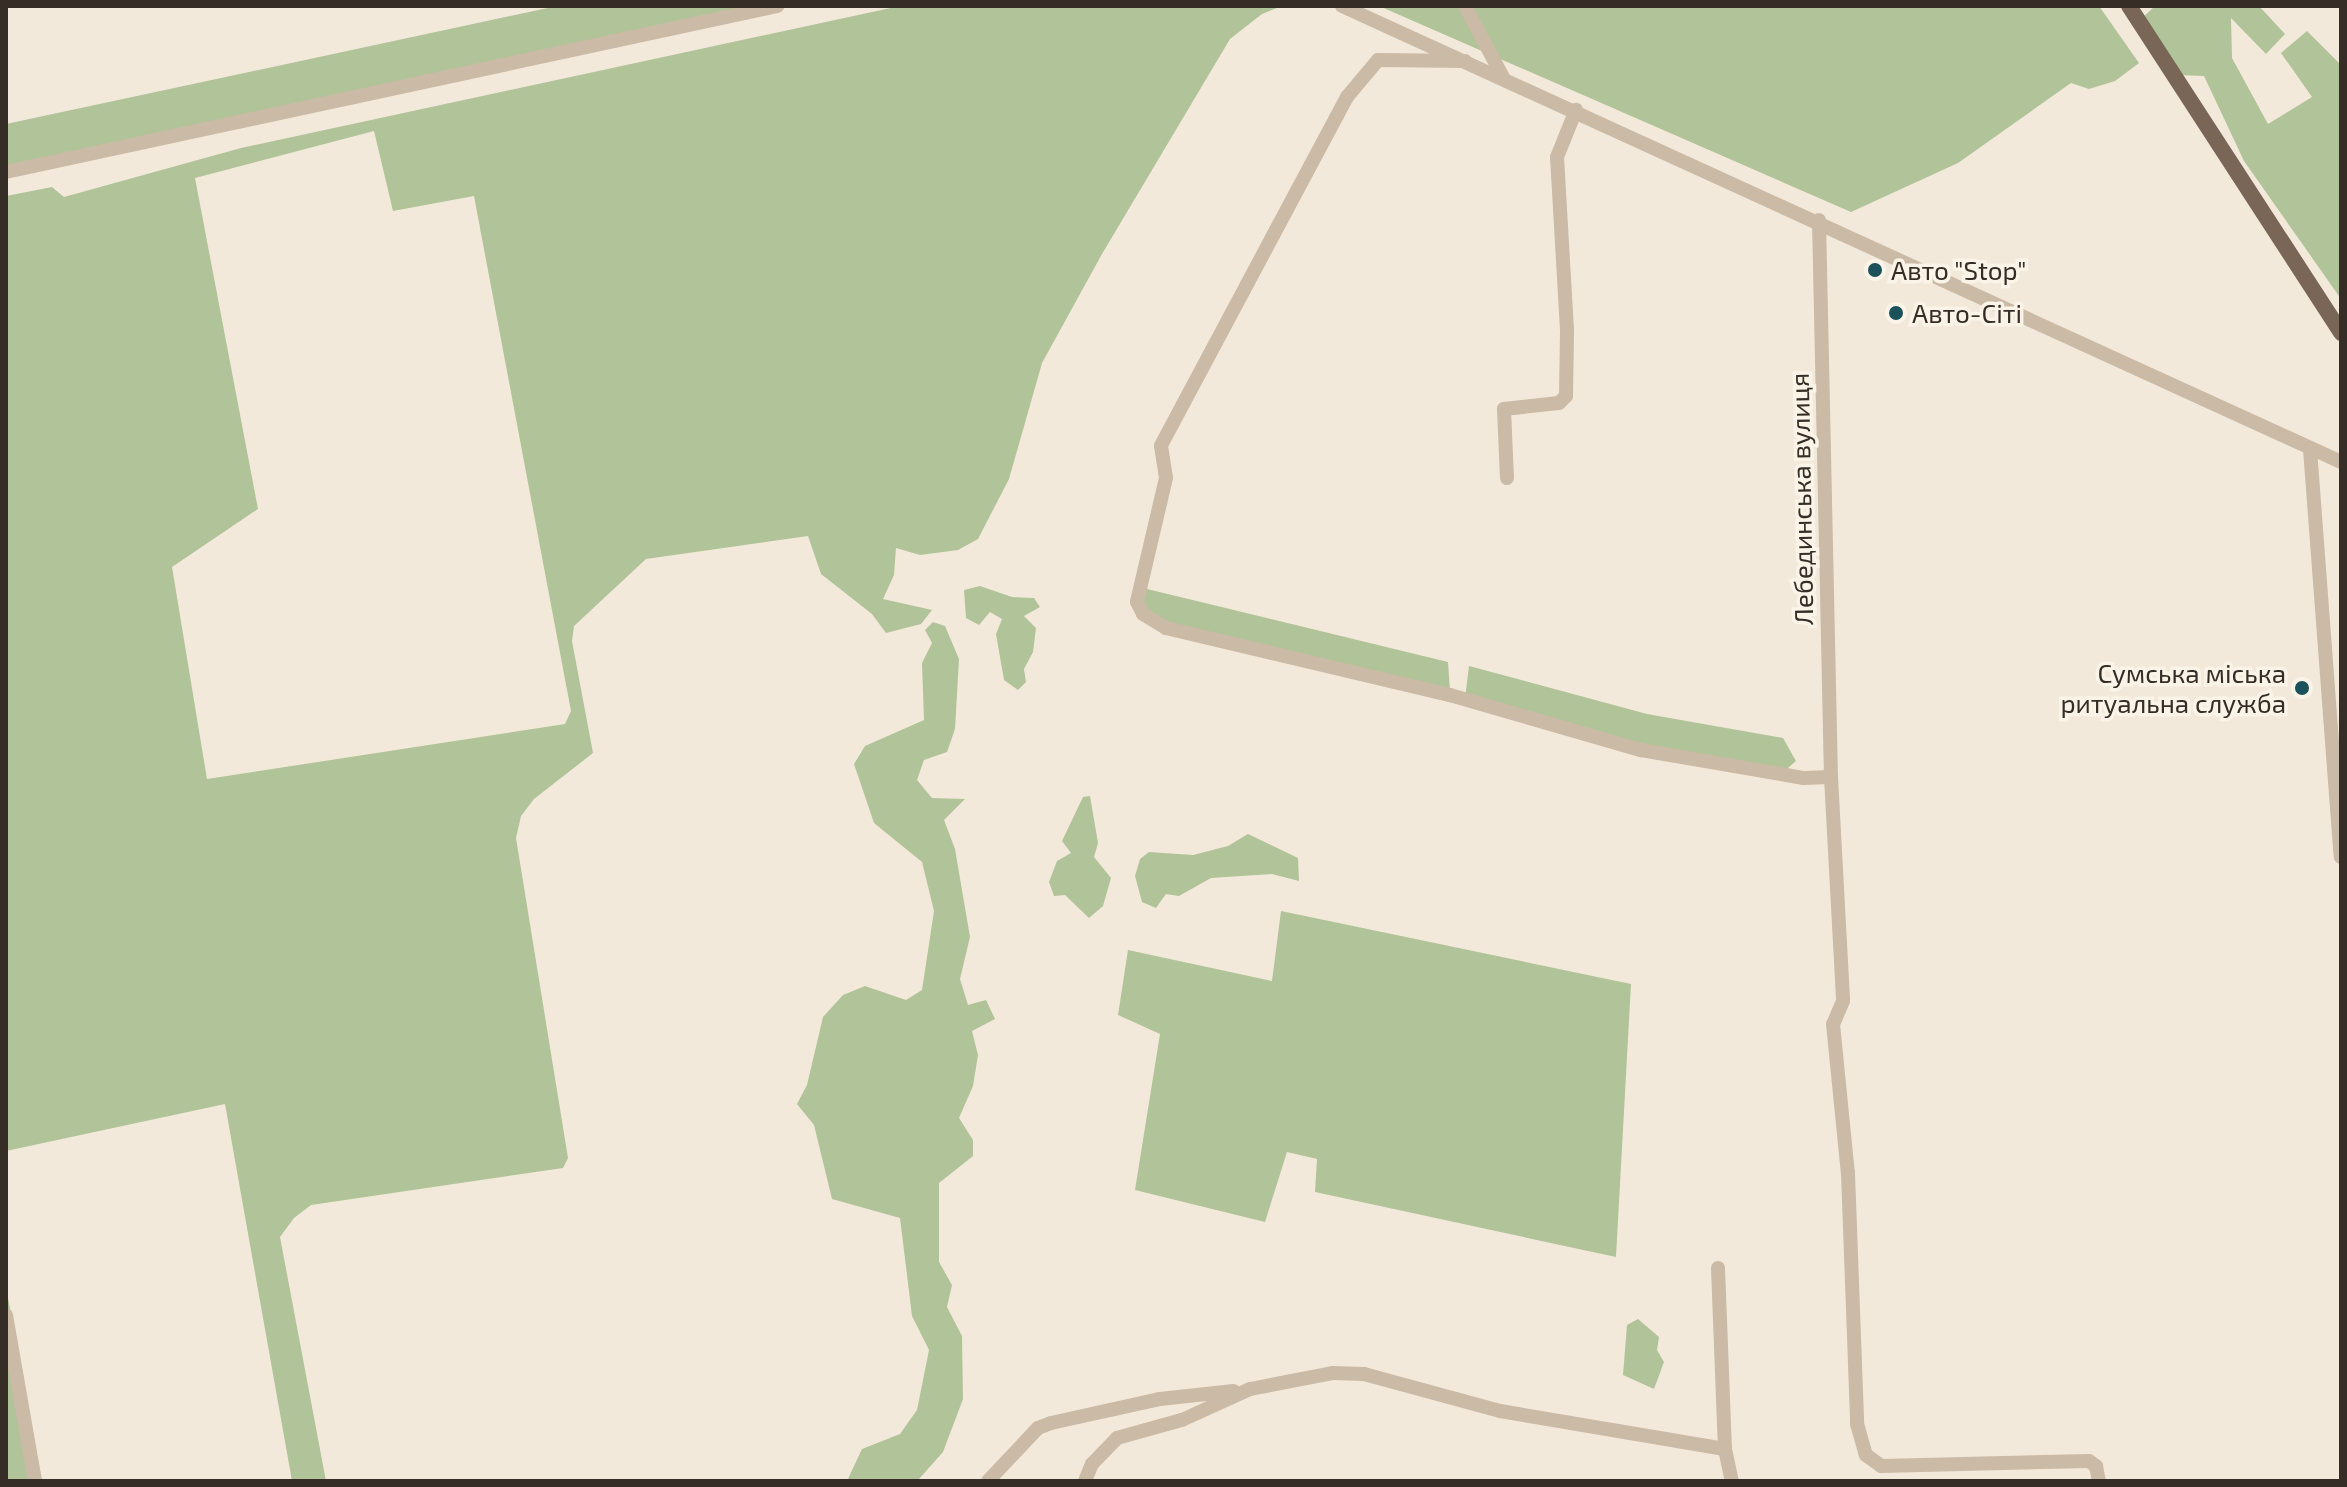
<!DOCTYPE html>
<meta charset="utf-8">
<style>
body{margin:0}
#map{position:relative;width:2347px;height:1487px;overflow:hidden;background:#f3e9da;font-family:"Exo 2",sans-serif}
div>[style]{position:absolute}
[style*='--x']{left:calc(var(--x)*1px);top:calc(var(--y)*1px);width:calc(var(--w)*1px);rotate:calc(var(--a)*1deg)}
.green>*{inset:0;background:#b1c399}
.minor>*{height:14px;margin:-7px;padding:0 7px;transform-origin:7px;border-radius:7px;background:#cbbaa5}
.major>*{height:16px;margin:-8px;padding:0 8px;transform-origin:8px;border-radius:8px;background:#7a6657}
.dots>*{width:22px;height:22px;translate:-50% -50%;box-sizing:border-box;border:4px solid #faf3e7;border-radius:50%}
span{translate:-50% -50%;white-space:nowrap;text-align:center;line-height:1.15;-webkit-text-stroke:7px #faf3e7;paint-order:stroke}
.poi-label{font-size:26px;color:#372d27}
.left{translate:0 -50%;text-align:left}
.right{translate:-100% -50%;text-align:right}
.street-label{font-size:26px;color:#372d27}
.frame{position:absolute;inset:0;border:8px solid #372d27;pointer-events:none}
</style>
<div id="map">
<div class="green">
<div style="clip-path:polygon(557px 6px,777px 6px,6px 172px,6px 124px)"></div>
<div style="clip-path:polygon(evenodd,900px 6px,1282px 6px,1262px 14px,1230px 39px,1102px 254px,1042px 363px,1009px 479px,978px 539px,958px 550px,920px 555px,896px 548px,894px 575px,883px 599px,932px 610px,921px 624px,886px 633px,872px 614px,821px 574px,808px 536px,646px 559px,574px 626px,572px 641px,593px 753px,534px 799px,521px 816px,516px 838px,568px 1158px,563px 1168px,311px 1205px,294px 1218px,280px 1237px,326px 1481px,292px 1481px,225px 1104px,6px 1151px,6px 196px,52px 187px,64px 197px,241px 148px,900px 6px,374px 131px,393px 211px,474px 196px,571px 711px,565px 724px,207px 779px,172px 567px,258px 509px,195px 178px,374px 131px)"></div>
<div style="clip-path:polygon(1379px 6px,2099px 6px,2139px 63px,2115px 81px,2089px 89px,2071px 83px,1958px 163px,1851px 212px)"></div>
<div style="clip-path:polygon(2155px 6px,2259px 6px,2285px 34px,2266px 54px,2231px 18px,2232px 58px,2268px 124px,2312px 97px,2281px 53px,2307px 31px,2341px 65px,2341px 299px,2244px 161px,2204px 76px,2178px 75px,2141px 19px)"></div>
<div style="clip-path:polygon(980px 586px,1012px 597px,1034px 598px,1040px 607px,1024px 616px,1036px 628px,1033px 652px,1024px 669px,1026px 682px,1018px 690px,1004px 680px,996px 634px,1002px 619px,990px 612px,979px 625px,966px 618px,964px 590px)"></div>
<div style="clip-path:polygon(1143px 588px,1448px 662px,1450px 691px,1168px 625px,1142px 605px)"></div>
<div style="clip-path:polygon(933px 622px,945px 626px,959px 659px,955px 729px,947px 752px,924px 760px,917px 780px,932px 798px,965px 799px,944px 820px,955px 849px,970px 937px,960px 979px,968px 1005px,986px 1000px,995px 1019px,972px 1031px,978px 1055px,973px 1086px,959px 1118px,973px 1140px,973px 1156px,939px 1183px,939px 1262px,952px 1285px,947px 1307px,962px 1336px,963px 1399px,943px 1452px,919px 1479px,847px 1481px,862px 1449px,900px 1434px,917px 1410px,929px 1350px,912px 1316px,900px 1218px,832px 1199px,814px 1125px,797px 1104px,807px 1085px,823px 1017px,843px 995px,865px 986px,906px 1000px,922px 990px,934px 911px,922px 862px,874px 823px,854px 764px,865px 746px,924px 720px,922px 663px,932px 643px,925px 630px)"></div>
<div style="clip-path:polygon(1469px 666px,1647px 714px,1783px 738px,1796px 761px,1782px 773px,1739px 768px,1465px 699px)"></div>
<div style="clip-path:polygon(1090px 796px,1098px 843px,1094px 857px,1111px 878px,1103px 906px,1089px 918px,1065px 895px,1054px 896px,1049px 882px,1057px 861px,1071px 853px,1062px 841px,1083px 797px)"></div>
<div style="clip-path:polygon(1248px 834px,1298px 858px,1299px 881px,1272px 874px,1211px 878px,1179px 896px,1166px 894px,1156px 908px,1142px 902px,1135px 876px,1140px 859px,1149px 852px,1193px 855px,1228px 846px)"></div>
<div style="clip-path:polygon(1281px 911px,1631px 984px,1616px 1257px,1315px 1192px,1317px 1159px,1287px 1152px,1265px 1222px,1135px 1190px,1160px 1034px,1118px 1015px,1128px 950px,1272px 981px)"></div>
<div style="clip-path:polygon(6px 1287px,41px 1476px,42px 1481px,6px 1481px)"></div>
<div style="clip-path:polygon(1638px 1319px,1659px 1337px,1657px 1350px,1664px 1362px,1654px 1389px,1623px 1375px,1627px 1325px)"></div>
</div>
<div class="minor">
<div style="--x:1342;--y:6;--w:1098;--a:24.53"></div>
<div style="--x:1465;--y:6;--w:83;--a:61.9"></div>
<div style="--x:1465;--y:61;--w:87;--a:-179.3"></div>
<div style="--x:1378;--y:60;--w:48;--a:130"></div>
<div style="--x:1347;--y:97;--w:395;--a:118.1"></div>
<div style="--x:1161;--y:446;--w:32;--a:81"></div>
<div style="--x:1166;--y:478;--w:127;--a:103.2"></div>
<div style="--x:1137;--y:602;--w:13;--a:63"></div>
<div style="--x:1143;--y:614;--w:27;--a:31"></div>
<div style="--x:1166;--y:628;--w:292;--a:13.3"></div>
<div style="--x:1450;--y:695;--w:199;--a:16.1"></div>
<div style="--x:1641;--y:750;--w:164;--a:9.8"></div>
<div style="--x:1803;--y:778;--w:28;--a:-2"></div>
<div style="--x:6;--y:172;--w:789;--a:-12.15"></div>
<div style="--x:1819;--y:220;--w:557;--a:88.77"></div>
<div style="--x:1831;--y:777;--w:224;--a:86.9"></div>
<div style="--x:1843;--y:1001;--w:25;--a:113"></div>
<div style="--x:1833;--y:1024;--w:150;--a:84.3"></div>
<div style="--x:1848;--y:1173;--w:251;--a:87.9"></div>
<div style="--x:1857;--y:1424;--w:32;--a:74"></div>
<div style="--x:1866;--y:1455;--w:19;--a:36"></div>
<div style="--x:1881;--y:1466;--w:208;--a:-1.4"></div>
<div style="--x:2089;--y:1461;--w:9;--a:36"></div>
<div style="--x:2096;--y:1466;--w:15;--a:79"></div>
<div style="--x:2310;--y:449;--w:409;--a:85.7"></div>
<div style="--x:1507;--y:478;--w:69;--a:-92.5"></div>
<div style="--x:1504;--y:409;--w:55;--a:-6.2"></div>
<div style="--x:1559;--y:403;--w:10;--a:-45"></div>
<div style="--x:1566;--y:396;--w:66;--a:-89.1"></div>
<div style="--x:1567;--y:330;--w:173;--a:-93.3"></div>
<div style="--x:1557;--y:157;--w:51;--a:-68"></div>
<div style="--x:1718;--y:1268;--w:181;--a:87.8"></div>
<div style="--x:1725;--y:1449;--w:33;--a:78"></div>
<div style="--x:6;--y:1315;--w:169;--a:80.1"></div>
<div style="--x:988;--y:1481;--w:73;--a:-46.7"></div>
<div style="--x:1038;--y:1428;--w:14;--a:-21"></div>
<div style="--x:1051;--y:1423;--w:112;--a:-12.4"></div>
<div style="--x:1160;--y:1399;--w:74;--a:-6.2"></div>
<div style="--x:1085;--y:1481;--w:18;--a:-68"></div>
<div style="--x:1092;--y:1464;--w:36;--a:-46"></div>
<div style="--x:1117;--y:1438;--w:67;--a:-15.5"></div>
<div style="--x:1182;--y:1420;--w:75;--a:-24.5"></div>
<div style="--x:1250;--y:1389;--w:85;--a:-10.9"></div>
<div style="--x:1333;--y:1373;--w:31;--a:2"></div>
<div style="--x:1364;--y:1374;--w:141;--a:15.2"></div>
<div style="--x:1500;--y:1411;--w:228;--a:9.6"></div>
</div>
<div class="major">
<div style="--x:2129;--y:6;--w:390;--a:57"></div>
</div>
<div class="dots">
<div style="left:1875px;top:270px;background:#1a515a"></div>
<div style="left:1896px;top:313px;background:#1a515a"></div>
<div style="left:2302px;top:688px;background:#1a515a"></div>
</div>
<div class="poi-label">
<span class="left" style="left:1891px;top:270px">Авто "Stop"</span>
<span class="left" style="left:1912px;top:313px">Авто-Сіті</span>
<span class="right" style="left:2286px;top:688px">Сумська міська<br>ритуальна служба</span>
</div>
<div class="street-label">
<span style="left:1801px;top:499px;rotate:-91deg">Лебединська вулиця</span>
</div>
<div class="frame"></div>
</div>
